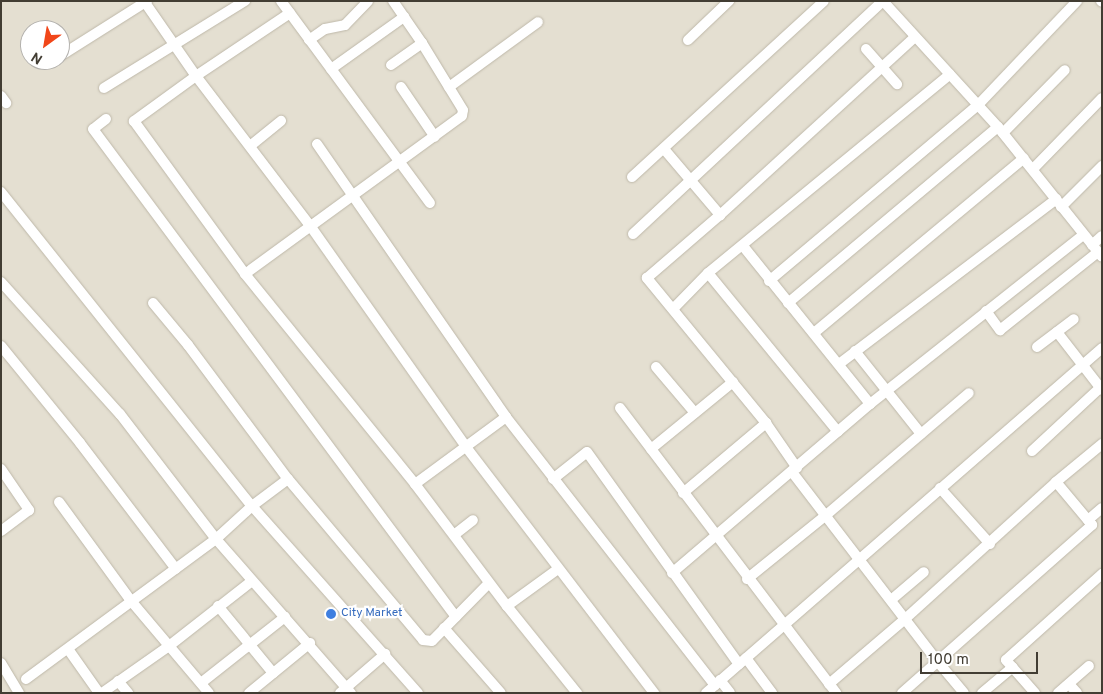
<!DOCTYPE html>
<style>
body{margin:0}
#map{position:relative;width:1103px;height:694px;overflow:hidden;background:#f1ede3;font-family:Overpass,sans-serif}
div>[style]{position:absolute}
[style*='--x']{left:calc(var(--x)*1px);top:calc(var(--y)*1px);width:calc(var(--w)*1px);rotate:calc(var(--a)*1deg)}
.residential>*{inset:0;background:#e4dfd1}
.roads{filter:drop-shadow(0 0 1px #beb8a9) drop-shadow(0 0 1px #beb8a9)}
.minor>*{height:10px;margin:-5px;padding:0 5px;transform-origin:5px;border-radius:5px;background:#fff}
.dots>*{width:14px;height:14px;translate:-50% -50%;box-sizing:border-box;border:2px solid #fff;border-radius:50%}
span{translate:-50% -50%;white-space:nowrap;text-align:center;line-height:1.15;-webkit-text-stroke:4.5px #fff;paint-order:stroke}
.shop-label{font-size:12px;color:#366cbe}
.left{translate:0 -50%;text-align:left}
.frame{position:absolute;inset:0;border:2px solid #423d33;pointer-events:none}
.north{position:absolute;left:20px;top:20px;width:50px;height:50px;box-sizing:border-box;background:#fff;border:1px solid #b3b1ad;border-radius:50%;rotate:212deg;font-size:14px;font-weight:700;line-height:20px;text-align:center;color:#423d33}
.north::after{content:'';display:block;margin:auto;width:18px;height:22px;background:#f14619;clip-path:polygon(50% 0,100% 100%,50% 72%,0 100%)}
.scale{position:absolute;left:920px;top:652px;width:118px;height:22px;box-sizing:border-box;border:2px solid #423d33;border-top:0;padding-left:6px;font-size:15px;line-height:18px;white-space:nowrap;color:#423d33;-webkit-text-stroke:4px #fff;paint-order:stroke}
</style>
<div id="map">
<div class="residential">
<div style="clip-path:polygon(evenodd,1px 1px,1102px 1px,1102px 693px,1px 693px,1px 1px,30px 30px,60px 30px,60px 60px,30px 60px,30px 30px)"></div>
</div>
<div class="roads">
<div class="minor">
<div style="--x:144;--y:1;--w:91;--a:55.3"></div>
<div style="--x:196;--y:76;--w:190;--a:52.7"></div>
<div style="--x:311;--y:227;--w:269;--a:54.8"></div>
<div style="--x:466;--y:447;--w:310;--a:52.6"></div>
<div style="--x:281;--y:1;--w:251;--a:53.6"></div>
<div style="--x:883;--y:1;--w:171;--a:47.6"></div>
<div style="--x:998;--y:127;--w:166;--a:51.3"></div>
<div style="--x:1101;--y:1;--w:1;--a:45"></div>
<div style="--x:290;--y:13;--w:113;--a:146.2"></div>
<div style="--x:196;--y:76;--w:77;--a:144"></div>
<div style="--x:134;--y:121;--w:189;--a:54"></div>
<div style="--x:245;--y:274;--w:270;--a:51"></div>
<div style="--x:415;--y:484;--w:153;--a:53"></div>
<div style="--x:507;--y:606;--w:112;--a:51.2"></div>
<div style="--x:309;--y:40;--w:19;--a:-35"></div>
<div style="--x:325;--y:29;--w:20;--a:-11"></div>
<div style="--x:345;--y:25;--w:33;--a:-46"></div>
<div style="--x:688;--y:40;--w:57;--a:-43.6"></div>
<div style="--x:866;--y:49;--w:47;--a:48.5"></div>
<div style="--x:60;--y:56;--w:103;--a:-32.3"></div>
<div style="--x:391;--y:65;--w:38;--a:-35"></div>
<div style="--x:331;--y:69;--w:90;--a:-35.5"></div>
<div style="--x:401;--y:87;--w:60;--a:55.8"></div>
<div style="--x:449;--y:87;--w:110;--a:-36.1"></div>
<div style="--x:104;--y:88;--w:166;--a:-31.7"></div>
<div style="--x:1;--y:96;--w:9;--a:54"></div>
<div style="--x:106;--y:119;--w:16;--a:142"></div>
<div style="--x:93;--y:129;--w:608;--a:53.36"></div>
<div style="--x:1003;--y:133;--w:88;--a:-45.5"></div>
<div style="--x:317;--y:144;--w:332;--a:55.3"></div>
<div style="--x:506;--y:417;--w:113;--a:143.6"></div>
<div style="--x:250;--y:146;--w:40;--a:-39"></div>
<div style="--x:664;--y:149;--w:87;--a:49.7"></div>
<div style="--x:1033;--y:169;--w:99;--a:-45.8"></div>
<div style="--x:632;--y:177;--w:260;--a:-42.5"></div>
<div style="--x:1;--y:192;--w:402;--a:51.4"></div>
<div style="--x:252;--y:506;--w:250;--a:48.4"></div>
<div style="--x:1061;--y:207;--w:58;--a:-45"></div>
<div style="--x:633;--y:234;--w:342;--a:-43"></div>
<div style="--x:1092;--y:245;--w:13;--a:-42"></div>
<div style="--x:743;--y:246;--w:203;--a:51.2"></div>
<div style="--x:708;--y:273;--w:205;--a:50.7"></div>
<div style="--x:245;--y:274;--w:268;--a:-36.1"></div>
<div style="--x:462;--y:116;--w:6;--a:-81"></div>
<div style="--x:463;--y:110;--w:79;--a:-121.5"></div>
<div style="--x:422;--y:43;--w:51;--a:-124.6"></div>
<div style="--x:769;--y:281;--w:273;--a:-40.1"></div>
<div style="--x:978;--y:105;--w:144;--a:-46.4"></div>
<div style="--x:1;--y:282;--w:178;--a:48"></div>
<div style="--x:120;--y:414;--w:158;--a:52.5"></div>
<div style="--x:216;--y:539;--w:205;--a:48.8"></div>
<div style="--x:153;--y:303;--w:55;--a:50.2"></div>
<div style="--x:188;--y:345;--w:167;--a:53.3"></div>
<div style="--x:288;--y:479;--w:210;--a:50"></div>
<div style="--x:423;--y:640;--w:9;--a:6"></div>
<div style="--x:432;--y:641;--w:81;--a:-45.5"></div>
<div style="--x:788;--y:303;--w:274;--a:-40"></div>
<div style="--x:673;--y:309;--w:50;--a:-45.8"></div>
<div style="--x:708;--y:273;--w:313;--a:-39.4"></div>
<div style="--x:986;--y:311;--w:24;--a:54"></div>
<div style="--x:1000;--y:330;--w:125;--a:-38.5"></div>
<div style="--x:1057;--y:332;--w:73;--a:52.2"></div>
<div style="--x:814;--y:333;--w:273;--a:-39.8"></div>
<div style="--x:1;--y:346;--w:125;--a:50.8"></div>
<div style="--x:80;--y:443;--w:158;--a:52.7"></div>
<div style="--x:1037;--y:347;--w:46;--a:-37.1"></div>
<div style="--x:855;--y:351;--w:106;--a:51.5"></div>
<div style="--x:839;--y:364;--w:273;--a:-37.2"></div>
<div style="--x:656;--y:367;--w:60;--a:49.7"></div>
<div style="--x:620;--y:408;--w:358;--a:52.8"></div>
<div style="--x:506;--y:417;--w:340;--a:52.1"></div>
<div style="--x:651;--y:449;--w:106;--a:-39.3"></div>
<div style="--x:1032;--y:451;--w:96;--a:-42.9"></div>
<div style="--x:797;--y:468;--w:55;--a:-124.6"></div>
<div style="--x:766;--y:423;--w:188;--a:-129.4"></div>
<div style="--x:647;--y:278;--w:96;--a:-40.8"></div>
<div style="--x:720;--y:215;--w:264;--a:-42.4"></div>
<div style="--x:1;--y:469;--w:50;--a:55.7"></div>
<div style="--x:29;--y:510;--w:35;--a:143"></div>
<div style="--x:792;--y:472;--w:240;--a:52.5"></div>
<div style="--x:938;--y:662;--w:40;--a:50"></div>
<div style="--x:553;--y:479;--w:43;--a:-38.5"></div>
<div style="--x:587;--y:452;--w:261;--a:54.4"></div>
<div style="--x:940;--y:488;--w:75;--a:48.2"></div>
<div style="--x:683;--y:493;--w:109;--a:-40.1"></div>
<div style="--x:59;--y:502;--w:124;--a:53.9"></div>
<div style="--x:132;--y:602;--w:119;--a:49.8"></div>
<div style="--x:1088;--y:520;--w:18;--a:-41"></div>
<div style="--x:454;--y:535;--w:24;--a:-38"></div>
<div style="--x:672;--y:573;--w:260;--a:-40.5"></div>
<div style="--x:870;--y:404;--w:272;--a:-38.4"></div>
<div style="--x:747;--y:579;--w:100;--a:-38.9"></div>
<div style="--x:825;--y:516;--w:189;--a:-40.5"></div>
<div style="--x:891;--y:600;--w:43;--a:-40.3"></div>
<div style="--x:218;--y:606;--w:87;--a:50.6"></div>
<div style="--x:507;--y:606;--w:63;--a:-36"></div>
<div style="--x:444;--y:628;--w:86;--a:48.8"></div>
<div style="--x:68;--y:649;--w:54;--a:54.8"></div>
<div style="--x:746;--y:658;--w:44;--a:53.4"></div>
<div style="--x:1;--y:663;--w:35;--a:59"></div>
<div style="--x:26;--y:679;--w:236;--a:-36.4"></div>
<div style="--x:216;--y:539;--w:49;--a:-42.5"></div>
<div style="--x:252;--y:506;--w:45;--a:-36.9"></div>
<div style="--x:720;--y:680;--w:16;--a:52"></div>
<div style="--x:118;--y:681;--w:16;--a:50"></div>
<div style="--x:201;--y:683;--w:107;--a:-38.2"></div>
<div style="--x:829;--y:684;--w:100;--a:-40.5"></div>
<div style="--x:905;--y:619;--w:204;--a:-42.2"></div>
<div style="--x:1056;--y:482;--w:60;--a:-39.6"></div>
<div style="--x:1069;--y:684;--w:12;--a:48"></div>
<div style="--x:102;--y:693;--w:82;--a:-35"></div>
<div style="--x:169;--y:646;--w:105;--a:-38.1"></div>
<div style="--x:249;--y:693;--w:79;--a:-39.3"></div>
<div style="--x:340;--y:693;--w:60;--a:-40.9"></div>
<div style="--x:706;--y:693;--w:525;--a:-41.06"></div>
<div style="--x:902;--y:693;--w:254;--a:-41.5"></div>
<div style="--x:1092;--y:525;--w:56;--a:-129.9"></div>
<div style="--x:982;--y:693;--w:40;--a:-40"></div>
<div style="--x:1035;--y:693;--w:44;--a:-131.3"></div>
<div style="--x:1006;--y:660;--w:129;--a:-41.9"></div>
<div style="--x:1058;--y:693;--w:41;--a:-41.1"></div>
</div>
</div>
<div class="dots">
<div style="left:331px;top:614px;background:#3f7fe0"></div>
</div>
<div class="shop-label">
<span class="left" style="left:341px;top:614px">City Market</span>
</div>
<div class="frame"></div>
<div class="north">N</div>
<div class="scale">100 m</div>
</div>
